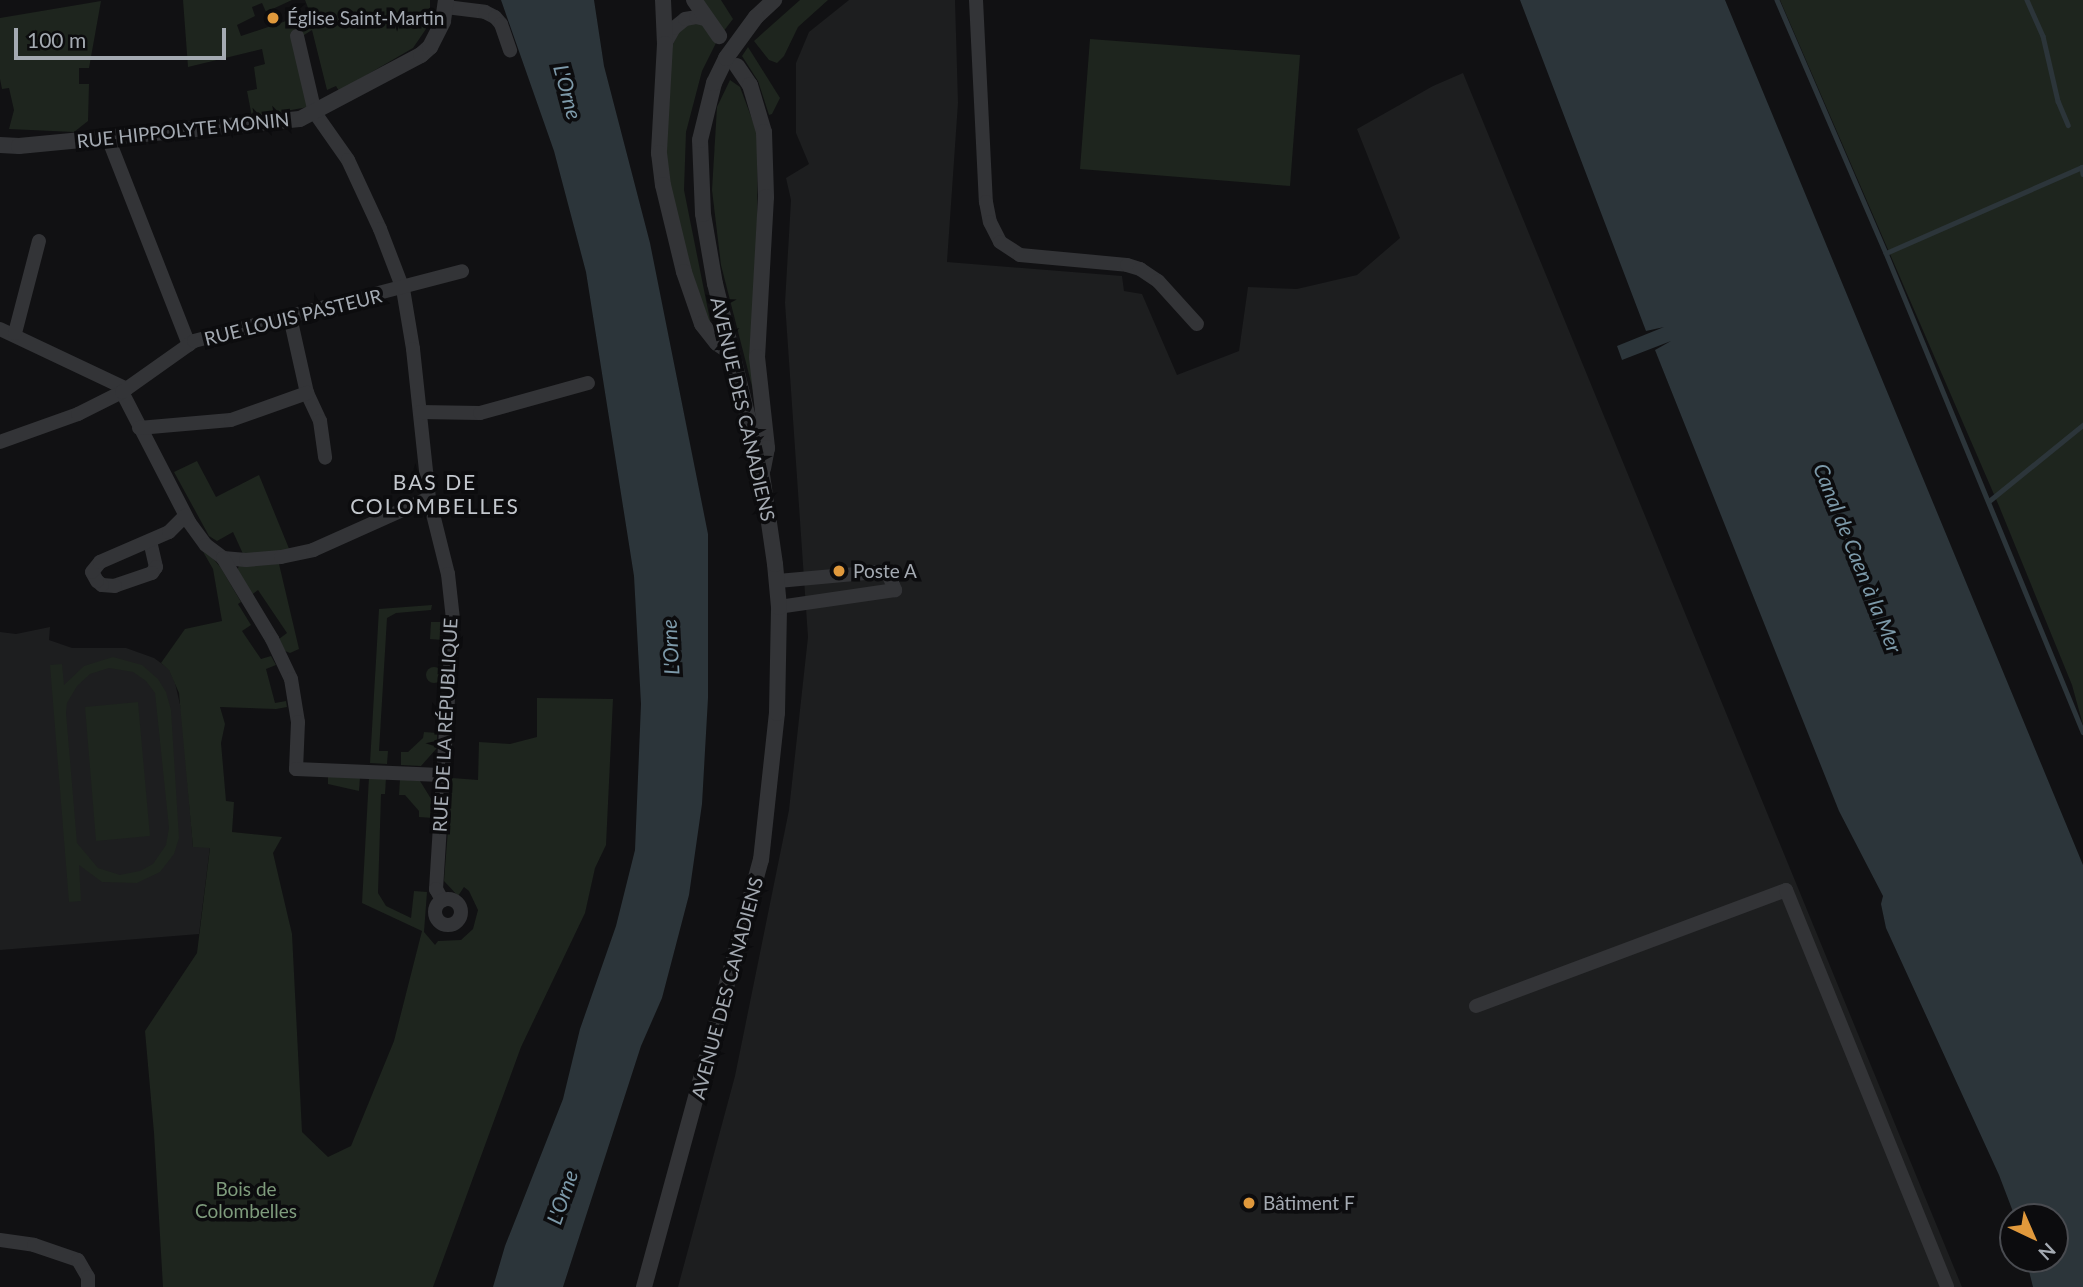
<!DOCTYPE html>
<meta charset="utf-8">
<style>
body{margin:0}
#map{position:relative;width:2083px;height:1287px;overflow:hidden;background:#111113;font-family:Lato,sans-serif}
div>[style]{position:absolute}
[style*='--x']{left:calc(var(--x)*1px);top:calc(var(--y)*1px);width:calc(var(--w)*1px);rotate:calc(var(--a)*1deg)}
.built>*{inset:0;background:#1d1e1f}
.green>*{inset:0;background:#1e251e}
.round{border-radius:50%}
.water>*{inset:0;background:#2c353a}
.stream>*{height:4.5px;margin:-2.25px;padding:0 2.25px;transform-origin:2.25px;border-radius:2.25px;background:#2c353a}
.minor>*{height:14px;margin:-7px;padding:0 7px;transform-origin:7px;border-radius:7px;background:#333437}
.minor>.ring{margin:-7px;padding:0;box-sizing:content-box;background:none;border:14px solid #333437;border-radius:50%}
.tertiary>*{height:16px;margin:-8px;padding:0 8px;transform-origin:8px;border-radius:8px;background:#333437}
.tertiary-bridge>*{height:16px;margin:-8px;padding:0 8px;transform-origin:8px;border-radius:8px;background:#333437}
.dots>*{width:19px;height:19px;translate:-50% -50%;box-sizing:border-box;border:4px solid #0c0c0e;border-radius:50%}
span{translate:-50% -50%;white-space:nowrap;text-align:center;line-height:1.15;-webkit-text-stroke:7px #0c0c0e;paint-order:stroke}
.poi-label{font-size:19px;color:#a4aab2}
.left{translate:0 -50%;text-align:left}
.street-label{font-size:19px;color:#a4aab2}
.park-label{font-size:19px;color:#7e9b7c}
.water-label{font-size:21px;color:#7d9aaa;font-style:italic}
.neighbourhood-label{font-size:21px;color:#c4c8ce;letter-spacing:2px}
.north{position:absolute;left:1999px;top:1203px;width:70px;height:70px;box-sizing:border-box;background:#0c0c0e;border:2px solid #494b50;border-radius:50%;rotate:136deg;font-size:19px;font-weight:700;line-height:28px;text-align:center;color:#a4aab2}
.north::after{content:'';display:block;margin:auto;width:24px;height:32px;background:#e0993c;clip-path:polygon(50% 0,100% 100%,50% 72%,0 100%)}
.scale{position:absolute;left:14px;top:28px;width:212px;height:32px;box-sizing:border-box;border:4px solid #a4aab2;border-top:0;padding-left:9px;font-size:21px;line-height:24px;white-space:nowrap;color:#a4aab2;-webkit-text-stroke:5px #0c0c0e;paint-order:stroke}
</style>
<div id="map">
<div class="built">
<div style="clip-path:polygon(849px 0,955px 0,958px 103px,947px 262px,1122px 276px,1124px 291px,1142px 294px,1177px 375px,1239px 351px,1248px 287px,1297px 289px,1357px 275px,1400px 238px,1357px 129px,1433px 86px,1463px 73px,1962px 1287px,678px 1287px,735px 1076px,789px 810px,808px 637px,785px 303px,791px 200px,786px 178px,809px 164px,796px 133px,796px 63px,809px 32px)"></div>
<div style="clip-path:polygon(50px 627px,49px 640px,72px 648px,126px 648px,154px 658px,169px 669px,175px 683px,182px 713px,193px 847px,210px 847px,199px 934px,0 950px,0 632px,16px 634px)"></div>
</div>
<div class="green">
<div style="clip-path:polygon(183px 0,292px 0,266px 12px,262px 3px,252px 7px,255px 16px,237px 25px,241px 36px,310px 13px,305px 0,430px 0,430px 8px,426px 29px,413px 48px,339px 91px,336px 86px,327px 90px,312px 30px,304px 35px,308px 107px,252px 117px,247px 91px,257px 89px,254px 67px,265px 64px,262px 49px,188px 67px)"></div>
<div style="clip-path:polygon(701px 0,721px 0,733px 19px,723px 32px)"></div>
<div style="clip-path:polygon(800px 0,828px 0,798px 27px,784px 56px,777px 63px,769px 60px,754px 41px)"></div>
<div style="clip-path:polygon(1780px 0,2083px 0,2083px 725px,2072px 685px,1999px 506px)"></div>
<div style="clip-path:polygon(101px 1px,89px 68px,79px 68px,79px 84px,89px 84px,88px 121px,74px 132px,9px 129px,14px 110px,9px 88px,2px 89px,0 79px,0 18px)"></div>
<div style="clip-path:polygon(695px 22px,703px 25px,717px 41px,702px 71px,686px 132px,684px 190px,711px 325px,705px 317px,673px 210px,665px 155px,671px 49px,679px 30px)"></div>
<div style="clip-path:polygon(1090px 39px,1300px 55px,1290px 186px,1080px 169px)"></div>
<div style="clip-path:polygon(748px 47px,780px 98px,772px 114px,769px 115px,758px 81px,742px 56px)"></div>
<div style="clip-path:polygon(730px 80px,740px 87px,758px 135px,755px 398px,721px 265px,712px 190px,717px 107px)"></div>
<div style="clip-path:polygon(197px 461px,216px 497px,259px 475px,290px 551px,244px 556px,233px 532px,217px 541px,209px 536px,174px 472px)"></div>
<div style="clip-path:polygon(194px 536px,221px 568px,241px 602px,238px 604px,251px 625px,242px 631px,261px 659px,271px 656px,276px 665px,266px 669px,275px 703px,286px 701px,287px 707px,276px 709px,220px 707px,225px 724px,221px 743px,226px 801px,234px 802px,232px 832px,282px 837px,273px 853px,292px 934px,302px 1132px,328px 1157px,351px 1146px,394px 1041px,422px 931px,362px 903px,369px 777px,386px 778px,385px 794px,381px 794px,378px 893px,386px 906px,411px 918px,414px 891px,427px 892px,424px 932px,435px 945px,438px 941px,461px 940px,473px 929px,478px 910px,469px 891px,464px 887px,458px 896px,444px 881px,452px 778px,478px 780px,479px 742px,510px 744px,537px 737px,537px 698px,613px 699px,606px 845px,595px 868px,585px 913px,521px 1047px,433px 1287px,163px 1287px,154px 1133px,145px 1031px,197px 953px,210px 848px,193px 847px,179px 693px,169px 670px,161px 663px,185px 629px,222px 621px,213px 569px)"></div>
<div style="clip-path:polygon(279px 564px,299px 649px,290px 653px,285px 651px,279px 639px,287px 633px,258px 590px,250px 596px,237px 572px,239px 565px)"></div>
<div style="clip-path:polygon(432px 605px,431px 610px,396px 613px,387px 618px,379px 751px,388px 751px,387px 764px,370px 763px,379px 609px)"></div>
<div style="clip-path:polygon(431px 622px,443px 622px,443px 640px,430px 639px)"></div>
<div style="clip-path:polygon(evenodd,113px 657px,142px 665px,158px 679px,166px 692px,171px 710px,179px 838px,174px 854px,160px 872px,137px 883px,102px 882px,79px 865px,81px 901px,69px 902px,50px 665px,62px 664px,64px 685px,84px 666px,113px 657px,109px 668px,133px 672px,146px 681px,155px 693px,169px 828px,166px 845px,153px 864px,140px 871px,120px 875px,98px 868px,77px 843px,66px 713px,67px 703px,77px 686px,90px 674px,109px 668px)"></div>
<div class="round" style="left:426px;top:667px;width:16px;height:16px"></div>
<div style="clip-path:polygon(138px 702px,150px 836px,96px 841px,85px 707px)"></div>
<div style="clip-path:polygon(424px 732px,437px 733px,437px 748px,421px 766px,401px 765px,401px 752px,408px 752px,423px 738px)"></div>
<div style="clip-path:polygon(328px 775px,360px 777px,359px 791px,328px 784px)"></div>
<div style="clip-path:polygon(400px 779px,420px 781px,433px 802px,433px 818px,419px 817px,419px 811px,405px 795px,399px 795px)"></div>
</div>
<div class="water">
<div style="clip-path:polygon(501px 0,594px 0,604px 66px,650px 243px,708px 534px,708px 698px,702px 804px,689px 895px,662px 998px,641px 1046px,563px 1287px,493px 1287px,505px 1246px,563px 1099px,580px 1029px,616px 926px,635px 850px,641px 704px,634px 576px,586px 272px,554px 151px)"></div>
<div style="clip-path:polygon(1520px 0,1725px 0,2083px 865px,2083px 1287px,2033px 1287px,2026px 1259px,2055px 1259px,2055px 1217px,2015px 1217px,1999px 1175px,1886px 928px,1881px 904px,1883px 896px,1839px 811px,1655px 350px,1671px 341px,1622px 360px,1617px 346px,1664px 327px,1646px 331px)"></div>
</div>
<div class="stream">
<div style="--x:1777;--y:0;--w:275;--a:66.7"></div>
<div style="--x:1886;--y:253;--w:518;--a:67.64"></div>
<div style="--x:2027;--y:0;--w:39;--a:66"></div>
<div style="--x:2043;--y:36;--w:67;--a:77"></div>
<div style="--x:2058;--y:101;--w:26;--a:67"></div>
<div style="--x:1886;--y:253;--w:214;--a:-23.7"></div>
<div style="--x:2082;--y:167;--w:7;--a:82"></div>
<div style="--x:1989;--y:501;--w:121;--a:-39"></div>
</div>
<div class="minor">
<div style="--x:976;--y:0;--w:202;--a:87.2"></div>
<div style="--x:986;--y:202;--w:20;--a:79"></div>
<div style="--x:990;--y:222;--w:22;--a:63"></div>
<div style="--x:1000;--y:242;--w:24;--a:33"></div>
<div style="--x:1020;--y:255;--w:107;--a:5.3"></div>
<div style="--x:1127;--y:265;--w:14;--a:17"></div>
<div style="--x:1140;--y:269;--w:22;--a:34"></div>
<div style="--x:1158;--y:281;--w:58;--a:47.8"></div>
<div style="--x:446;--y:7;--w:39;--a:7"></div>
<div style="--x:485;--y:12;--w:11;--a:27"></div>
<div style="--x:495;--y:17;--w:9;--a:49"></div>
<div style="--x:501;--y:24;--w:28;--a:71"></div>
<div style="--x:297;--y:36;--w:79;--a:76.8"></div>
<div style="--x:315;--y:113;--w:57;--a:54.9"></div>
<div style="--x:348;--y:160;--w:76;--a:65.1"></div>
<div style="--x:380;--y:229;--w:64;--a:69"></div>
<div style="--x:403;--y:289;--w:61;--a:80.5"></div>
<div style="--x:413;--y:349;--w:150;--a:83.9"></div>
<div style="--x:429;--y:498;--w:78;--a:76"></div>
<div style="--x:448;--y:574;--w:45;--a:83.7"></div>
<div style="--x:453;--y:619;--w:271;--a:93.6"></div>
<div style="--x:436;--y:889;--w:13;--a:61"></div>
<div style="--x:665;--y:44;--w:18;--a:-61"></div>
<div style="--x:674;--y:28;--w:14;--a:-39"></div>
<div style="--x:685;--y:19;--w:11;--a:-10"></div>
<div style="--x:696;--y:17;--w:13;--a:13"></div>
<div style="--x:108;--y:138;--w:222;--a:68.6"></div>
<div style="--x:290;--y:317;--w:78;--a:77.4"></div>
<div style="--x:307;--y:393;--w:31;--a:65"></div>
<div style="--x:320;--y:421;--w:37;--a:82"></div>
<div style="--x:0;--y:329;--w:140;--a:25.3"></div>
<div style="--x:15;--y:333;--w:95;--a:-75.4"></div>
<div style="--x:122;--y:392;--w:146;--a:62.7"></div>
<div style="--x:189;--y:522;--w:29;--a:54"></div>
<div style="--x:206;--y:545;--w:21;--a:37"></div>
<div style="--x:223;--y:558;--w:23;--a:5"></div>
<div style="--x:246;--y:560;--w:35;--a:-5"></div>
<div style="--x:281;--y:557;--w:33;--a:-12"></div>
<div style="--x:313;--y:550;--w:127;--a:-24.1"></div>
<div style="--x:420;--y:412;--w:60;--a:1"></div>
<div style="--x:480;--y:413;--w:112;--a:-15.5"></div>
<div style="--x:139;--y:428;--w:92;--a:-5"></div>
<div style="--x:231;--y:420;--w:81;--a:-19.6"></div>
<div style="--x:0;--y:442;--w:83;--a:-19.7"></div>
<div style="--x:78;--y:414;--w:49;--a:-26.6"></div>
<div style="--x:122;--y:392;--w:88;--a:-35.3"></div>
<div style="--x:194;--y:341;--w:277;--a:-14.6"></div>
<div style="--x:150;--y:541;--w:27;--a:77"></div>
<div style="--x:156;--y:567;--w:7;--a:124"></div>
<div style="--x:152;--y:573;--w:39;--a:161"></div>
<div style="--x:115;--y:586;--w:13;--a:-176"></div>
<div style="--x:102;--y:585;--w:6;--a:-141"></div>
<div style="--x:97;--y:581;--w:10;--a:-119"></div>
<div style="--x:92;--y:572;--w:13;--a:-51"></div>
<div style="--x:100;--y:562;--w:75;--a:-23.5"></div>
<div style="--x:169;--y:532;--w:23;--a:-45"></div>
<div style="--x:223;--y:558;--w:95;--a:58.8"></div>
<div style="--x:272;--y:639;--w:44;--a:64.6"></div>
<div style="--x:291;--y:679;--w:44;--a:80.8"></div>
<div style="--x:298;--y:722;--w:47;--a:92.4"></div>
<div style="--x:296;--y:769;--w:145;--a:2.4"></div>
<div style="--x:778;--y:581;--w:109;--a:-5.2"></div>
<div style="--x:887;--y:571;--w:21;--a:67"></div>
<div style="--x:895;--y:590;--w:117;--a:171.7"></div>
<div class="ring" style="left:435px;top:899px;width:12px;height:12px"></div>
<div style="--x:1476;--y:1006;--w:331;--a:-20.5"></div>
<div style="--x:1786;--y:890;--w:428;--a:67.9"></div>
<div style="--x:0;--y:1240;--w:34;--a:8"></div>
<div style="--x:34;--y:1245;--w:46;--a:18.8"></div>
<div style="--x:78;--y:1260;--w:20;--a:60"></div>
<div style="--x:88;--y:1277;--w:10;--a:90"></div>
</div>
<div class="tertiary">
<div style="--x:663;--y:0;--w:44;--a:87.4"></div>
<div style="--x:665;--y:44;--w:109;--a:93.2"></div>
<div style="--x:659;--y:153;--w:32;--a:83"></div>
<div style="--x:663;--y:185;--w:89;--a:76.4"></div>
<div style="--x:684;--y:272;--w:55;--a:70.9"></div>
<div style="--x:702;--y:324;--w:24;--a:52"></div>
<div style="--x:717;--y:343;--w:18;--a:34"></div>
<div style="--x:694;--y:0;--w:44;--a:55.2"></div>
<div style="--x:756;--y:17;--w:25;--a:-43"></div>
<div style="--x:737;--y:66;--w:23;--a:56"></div>
<div style="--x:750;--y:85;--w:49;--a:73.4"></div>
<div style="--x:764;--y:132;--w:65;--a:88.2"></div>
<div style="--x:766;--y:197;--w:160;--a:93.2"></div>
<div style="--x:757;--y:357;--w:92;--a:83.7"></div>
<div style="--x:767;--y:448;--w:21;--a:101"></div>
<div style="--x:0;--y:145;--w:19;--a:3"></div>
<div style="--x:19;--y:146;--w:282;--a:-5.5"></div>
<div style="--x:300;--y:119;--w:137;--a:-27.9"></div>
<div style="--x:421;--y:55;--w:12;--a:-42"></div>
<div style="--x:430;--y:47;--w:29;--a:-63"></div>
<div style="--x:443;--y:21;--w:21;--a:-82"></div>
<div style="--x:644;--y:1287;--w:443;--a:-74.7"></div>
<div style="--x:761;--y:860;--w:148;--a:-83.8"></div>
<div style="--x:777;--y:713;--w:106;--a:-88.9"></div>
<div style="--x:779;--y:607;--w:43;--a:-95.3"></div>
<div style="--x:775;--y:564;--w:90;--a:-98.3"></div>
<div style="--x:762;--y:475;--w:197;--a:-103.8"></div>
<div style="--x:715;--y:284;--w:71;--a:-99.7"></div>
<div style="--x:703;--y:214;--w:74;--a:-92.3"></div>
<div style="--x:700;--y:140;--w:59;--a:-76.2"></div>
</div>
<div class="tertiary-bridge">
<div style="--x:714;--y:83;--w:28;--a:-64"></div>
<div style="--x:726;--y:58;--w:51;--a:-53.8"></div>
</div>
<div class="dots">
<div style="left:273px;top:18px;background:#e0993c"></div>
<div style="left:839px;top:571px;background:#e0993c"></div>
<div style="left:1249px;top:1203px;background:#e0993c"></div>
</div>
<div class="poi-label">
<span class="left" style="left:287px;top:18px">Église Saint-Martin</span>
<span class="left" style="left:853px;top:571px">Poste A</span>
<span class="left" style="left:1263px;top:1203px">Bâtiment F</span>
</div>
<div class="street-label">
<span style="left:183px;top:130px;rotate:-6deg">RUE HIPPOLYTE MONIN</span>
<span style="left:293px;top:317px;rotate:-14deg">RUE LOUIS PASTEUR</span>
<span style="left:743px;top:409px;rotate:77deg">AVENUE DES CANADIENS</span>
<span style="left:445px;top:725px;rotate:-87deg">RUE DE LA RÉPUBLIQUE</span>
<span style="left:727px;top:988px;rotate:-75deg">AVENUE DES CANADIENS</span>
</div>
<div class="park-label">
<span style="left:246px;top:1200px">Bois de<br>Colombelles</span>
</div>
<div class="water-label">
<span style="left:568px;top:92px;rotate:75deg">L'Orne</span>
<span style="left:1858px;top:558px;rotate:68deg">Canal de Caen à la Mer</span>
<span style="left:670px;top:647px;rotate:-93deg">L'Orne</span>
<span style="left:562px;top:1197px;rotate:-71deg">L'Orne</span>
</div>
<div class="neighbourhood-label">
<span style="left:435px;top:494px">BAS DE<br>COLOMBELLES</span>
</div>
<div class="north">N</div>
<div class="scale">100 m</div>
</div>
